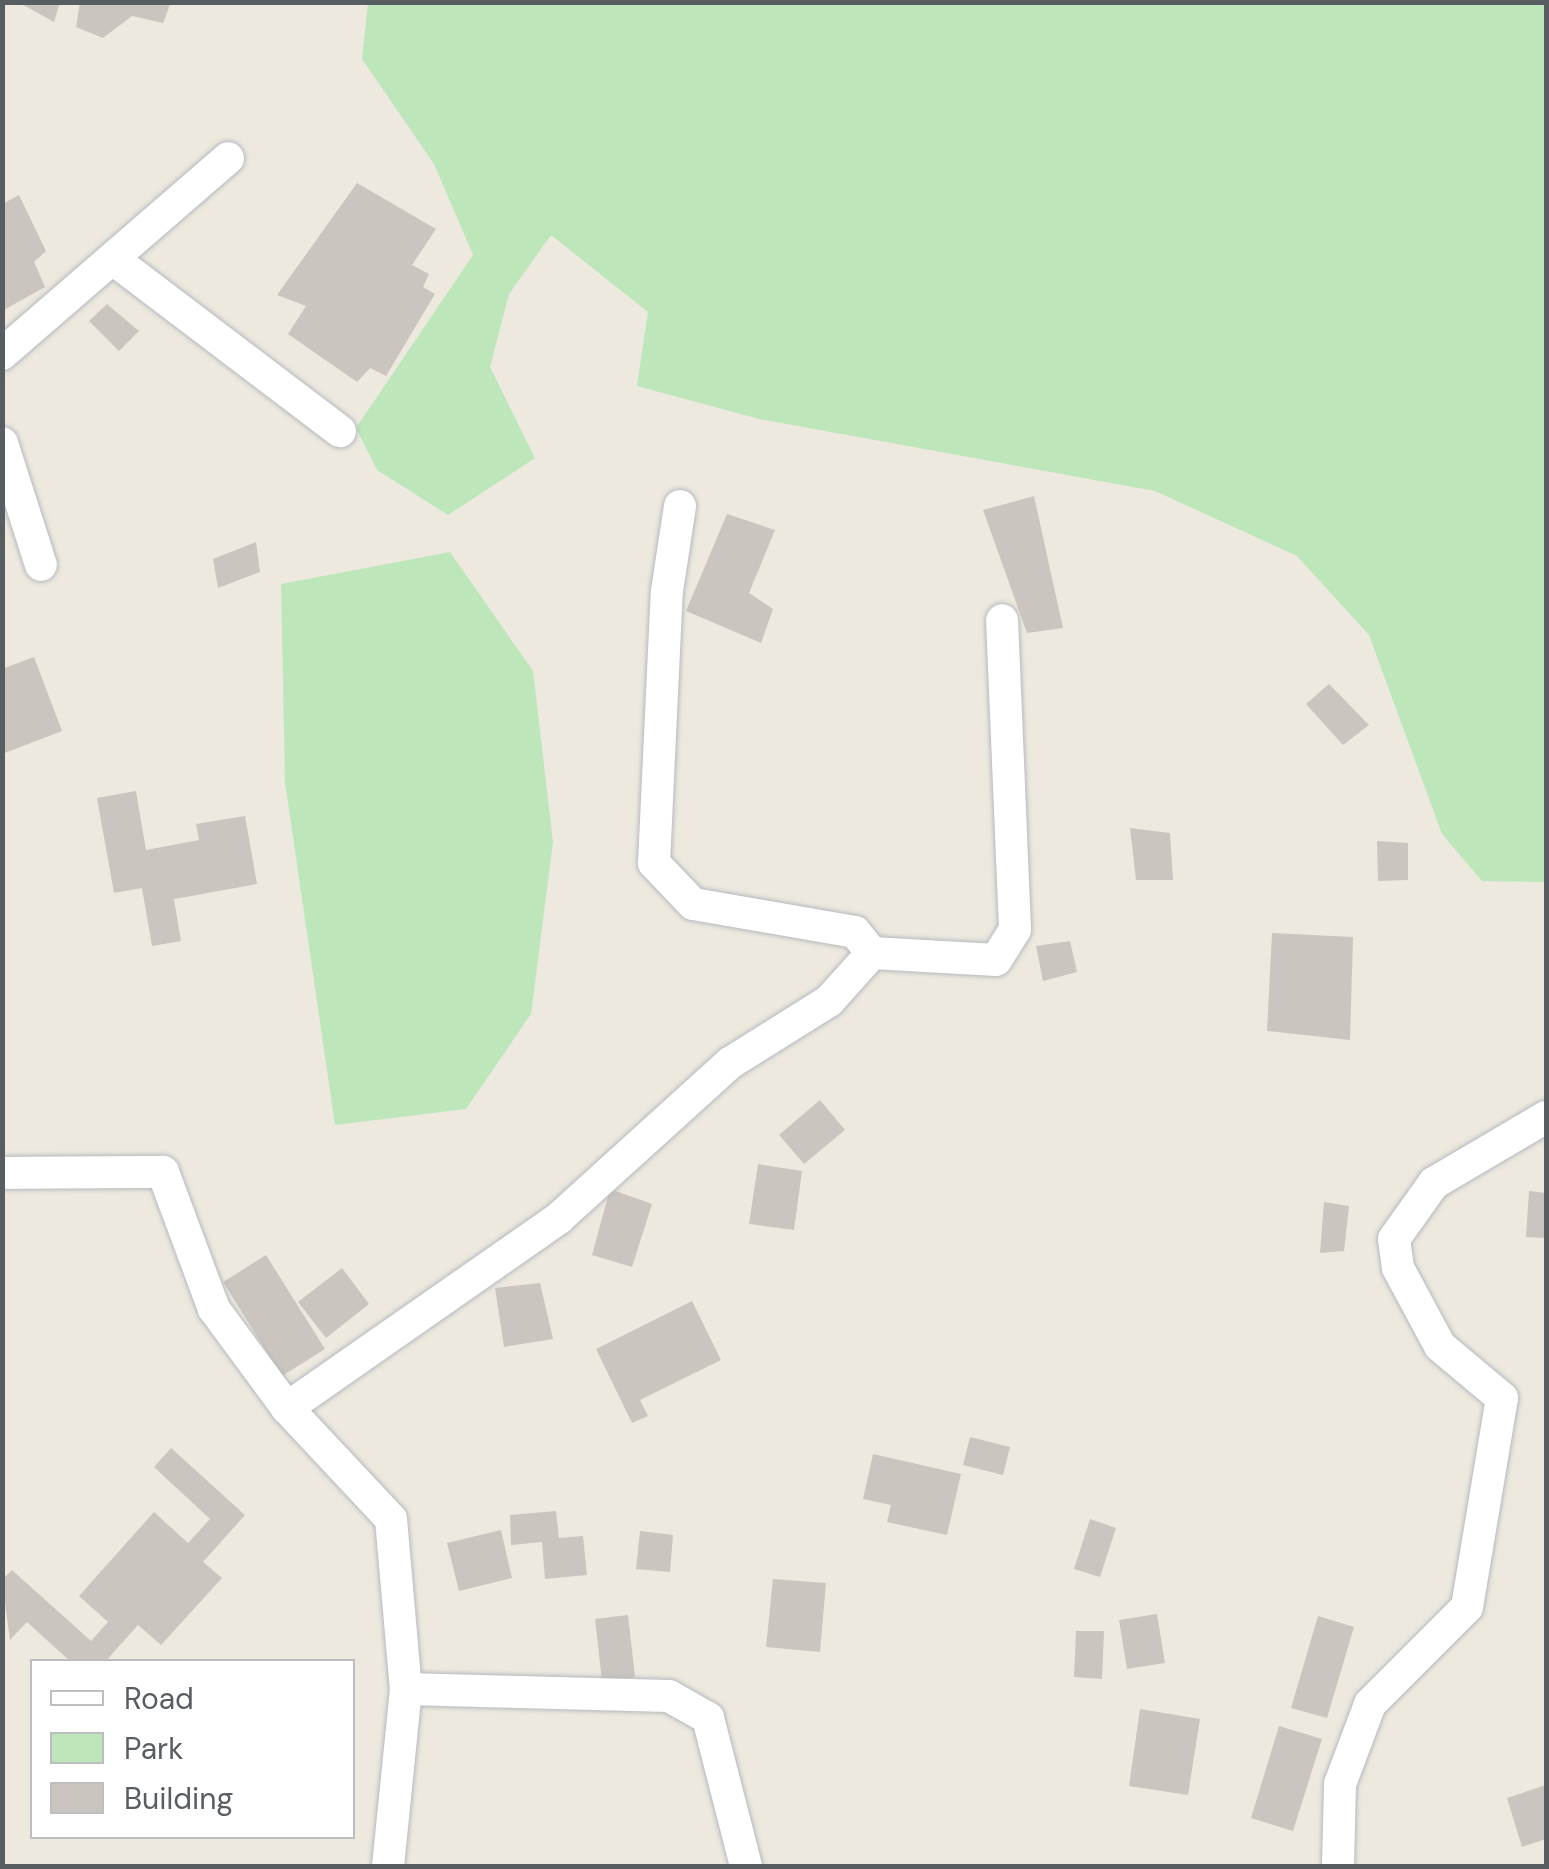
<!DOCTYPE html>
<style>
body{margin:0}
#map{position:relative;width:1549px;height:1869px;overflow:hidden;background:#ede9df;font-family:"DM Sans",sans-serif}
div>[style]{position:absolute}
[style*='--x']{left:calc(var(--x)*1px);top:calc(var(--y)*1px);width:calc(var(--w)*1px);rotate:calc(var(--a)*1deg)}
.green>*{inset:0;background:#bde6ba}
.building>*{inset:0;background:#cac5bf}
.roads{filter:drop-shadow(0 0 2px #b5b9be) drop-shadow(0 0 2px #b5b9be)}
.street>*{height:32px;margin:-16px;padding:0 16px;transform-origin:16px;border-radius:16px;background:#fff}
span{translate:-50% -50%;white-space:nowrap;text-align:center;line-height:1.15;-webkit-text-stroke:10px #fff;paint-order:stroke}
.frame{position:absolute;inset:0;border:5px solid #585d62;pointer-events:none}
.legend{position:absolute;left:30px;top:1659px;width:325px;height:180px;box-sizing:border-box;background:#fff;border:2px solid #bcbec0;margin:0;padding:12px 18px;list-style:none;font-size:30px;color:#585d62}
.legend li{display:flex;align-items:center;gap:20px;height:50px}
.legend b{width:50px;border:2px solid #bcbec0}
</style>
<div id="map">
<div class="green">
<div style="clip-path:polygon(368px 3px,1546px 3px,1546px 882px,1482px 881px,1442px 834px,1369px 635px,1297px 556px,1155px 491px,759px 419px,637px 386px,648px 312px,551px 235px,509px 294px,490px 367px,535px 458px,448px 515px,377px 470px,356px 428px,473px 255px,434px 164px,362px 59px)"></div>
<div style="clip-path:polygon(450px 552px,533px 671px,553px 842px,531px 1014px,466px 1109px,335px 1125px,285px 782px,281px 584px)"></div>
</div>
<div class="building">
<div style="clip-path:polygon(18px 2px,60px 2px,54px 22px)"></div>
<div style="clip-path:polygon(80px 2px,171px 2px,163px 23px,132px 16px,103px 38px,76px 27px)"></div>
<div style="clip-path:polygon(357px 183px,436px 229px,412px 265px,429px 274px,423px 287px,435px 294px,386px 376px,370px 368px,357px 382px,288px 334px,306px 306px,277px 295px)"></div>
<div style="clip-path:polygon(19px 195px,46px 251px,34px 262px,45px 287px,2px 311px,2px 204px)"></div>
<div style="clip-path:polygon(107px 304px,139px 331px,119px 351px,89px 321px)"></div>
<div style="clip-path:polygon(1034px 496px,1063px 628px,1027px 633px,983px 510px)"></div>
<div style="clip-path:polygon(727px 514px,775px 530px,749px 593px,773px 609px,761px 643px,686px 611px)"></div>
<div style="clip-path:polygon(256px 542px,260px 572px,218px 588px,213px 559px)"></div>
<div style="clip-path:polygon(34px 657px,62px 731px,2px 754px,2px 669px)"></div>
<div style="clip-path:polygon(1329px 684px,1369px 725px,1343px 745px,1306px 704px)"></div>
<div style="clip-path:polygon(136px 791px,146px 850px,199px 840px,196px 824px,245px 816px,257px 884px,174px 899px,181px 941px,152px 946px,142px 888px,114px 893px,97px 798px)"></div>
<div style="clip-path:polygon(1130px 828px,1170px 833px,1173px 880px,1136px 880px)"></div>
<div style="clip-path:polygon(1377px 841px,1408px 843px,1408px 880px,1378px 881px)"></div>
<div style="clip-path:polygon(1272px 933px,1353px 937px,1350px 1040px,1267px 1031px)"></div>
<div style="clip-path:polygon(1070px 941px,1077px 972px,1043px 981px,1036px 946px)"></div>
<div style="clip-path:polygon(820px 1100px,845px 1130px,804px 1164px,779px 1135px)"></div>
<div style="clip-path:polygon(758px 1164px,802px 1171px,794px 1230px,749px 1224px)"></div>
<div style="clip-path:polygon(610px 1189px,652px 1204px,632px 1267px,592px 1255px)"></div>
<div style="clip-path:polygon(1529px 1191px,1546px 1193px,1546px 1238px,1526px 1237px)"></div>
<div style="clip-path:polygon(1324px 1202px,1349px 1206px,1344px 1251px,1320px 1253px)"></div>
<div style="clip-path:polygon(266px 1255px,325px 1349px,282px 1376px,223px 1282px)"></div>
<div style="clip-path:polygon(342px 1268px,369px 1304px,326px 1338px,298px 1302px)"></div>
<div style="clip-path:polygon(540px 1283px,553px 1339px,504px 1347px,495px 1288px)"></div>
<div style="clip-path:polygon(692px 1301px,721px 1360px,640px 1400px,648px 1416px,632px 1423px,596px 1349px)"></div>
<div style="clip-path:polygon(970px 1437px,1010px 1447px,1003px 1475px,963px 1465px)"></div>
<div style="clip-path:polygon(171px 1448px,245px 1515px,203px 1562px,222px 1578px,161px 1645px,138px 1625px,105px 1662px,71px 1662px,27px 1622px,10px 1640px,2px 1580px,12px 1570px,91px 1641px,108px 1622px,79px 1596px,154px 1512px,188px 1543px,210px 1519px,154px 1467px)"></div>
<div style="clip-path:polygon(873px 1454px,961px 1474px,947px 1535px,887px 1522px,891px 1505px,863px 1499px)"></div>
<div style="clip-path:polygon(556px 1511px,559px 1538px,583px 1536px,587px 1575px,545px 1579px,542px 1542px,511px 1545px,510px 1515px)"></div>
<div style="clip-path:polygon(1090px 1519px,1116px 1528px,1100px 1577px,1074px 1569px)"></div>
<div style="clip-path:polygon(501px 1530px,512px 1578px,459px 1591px,447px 1543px)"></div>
<div style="clip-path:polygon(640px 1531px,673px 1535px,670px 1572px,636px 1569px)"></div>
<div style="clip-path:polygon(773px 1579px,826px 1583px,820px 1652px,766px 1647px)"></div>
<div style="clip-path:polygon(1157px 1614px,1165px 1663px,1127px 1669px,1119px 1620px)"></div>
<div style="clip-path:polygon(628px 1615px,635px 1677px,602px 1681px,595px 1619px)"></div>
<div style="clip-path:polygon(1318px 1616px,1354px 1627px,1327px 1718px,1291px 1708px)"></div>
<div style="clip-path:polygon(1076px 1631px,1104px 1631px,1102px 1679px,1074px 1677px)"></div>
<div style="clip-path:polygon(1140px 1709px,1200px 1719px,1188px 1795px,1129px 1786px)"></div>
<div style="clip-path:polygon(1279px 1726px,1322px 1739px,1293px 1831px,1251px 1818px)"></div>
<div style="clip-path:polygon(1546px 1785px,1546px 1839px,1522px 1847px,1507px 1798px)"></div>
</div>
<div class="roads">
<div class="street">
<div style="--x:113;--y:259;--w:285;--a:37.2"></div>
<div style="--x:2;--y:354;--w:299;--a:-40.9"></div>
<div style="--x:2;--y:443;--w:128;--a:72.3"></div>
<div style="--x:872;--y:953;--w:124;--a:3.2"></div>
<div style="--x:996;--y:960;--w:36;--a:-58"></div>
<div style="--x:1015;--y:929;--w:309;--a:-92.4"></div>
<div style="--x:2;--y:1173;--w:161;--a:-0.4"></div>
<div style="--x:163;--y:1172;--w:146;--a:69.6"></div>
<div style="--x:214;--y:1309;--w:123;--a:53.6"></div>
<div style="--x:287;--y:1408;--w:152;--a:46.9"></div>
<div style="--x:391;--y:1519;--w:171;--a:85"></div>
<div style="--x:406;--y:1689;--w:178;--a:95.8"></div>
<div style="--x:287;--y:1408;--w:332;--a:-34.9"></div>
<div style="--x:559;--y:1218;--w:231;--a:-42.2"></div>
<div style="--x:730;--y:1063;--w:117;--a:-32.1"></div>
<div style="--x:829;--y:1001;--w:64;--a:-48.1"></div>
<div style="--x:872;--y:953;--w:27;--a:-129"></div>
<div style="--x:855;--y:932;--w:164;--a:-170.2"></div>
<div style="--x:693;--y:904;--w:57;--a:-133.6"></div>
<div style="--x:654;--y:863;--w:272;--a:-87.3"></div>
<div style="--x:667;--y:591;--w:86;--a:-81.3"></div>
<div style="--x:406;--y:1689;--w:263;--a:1.5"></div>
<div style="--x:669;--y:1696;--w:45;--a:29.4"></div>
<div style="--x:708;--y:1718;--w:153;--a:75.6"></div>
<div style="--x:1338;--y:1866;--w:82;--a:-88.6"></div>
<div style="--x:1340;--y:1784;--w:85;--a:-69.4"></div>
<div style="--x:1370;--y:1704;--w:137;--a:-45"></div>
<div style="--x:1467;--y:1607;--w:212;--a:-80.5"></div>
<div style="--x:1502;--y:1398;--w:81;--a:-140"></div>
<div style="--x:1440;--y:1346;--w:89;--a:-118.3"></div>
<div style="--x:1398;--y:1268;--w:29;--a:-98"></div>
<div style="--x:1394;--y:1239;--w:69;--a:-54.5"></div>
<div style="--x:1434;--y:1183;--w:130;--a:-30.5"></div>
</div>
</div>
<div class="frame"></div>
<ul class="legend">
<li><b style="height:12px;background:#fff"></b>Road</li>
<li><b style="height:28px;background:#bde6ba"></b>Park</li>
<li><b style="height:28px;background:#cac5bf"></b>Building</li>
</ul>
</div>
